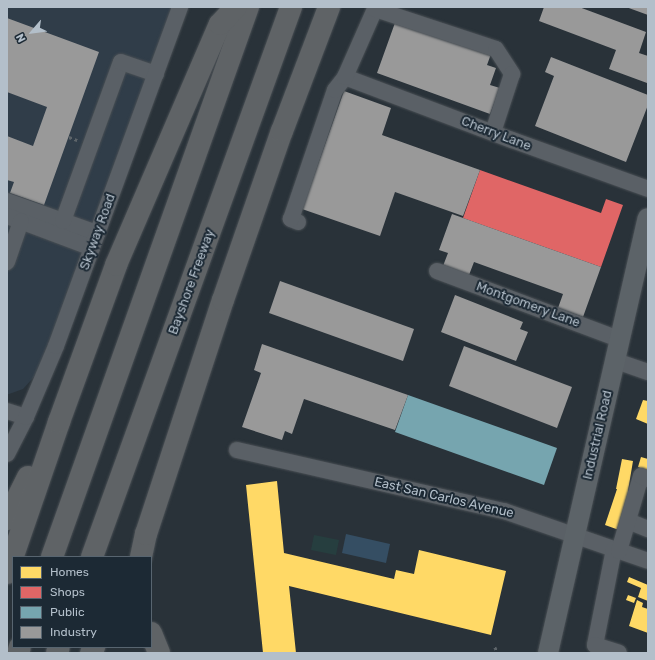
<!DOCTYPE html>
<style>
body{margin:0}
#map{position:relative;width:655px;height:660px;overflow:hidden;background:#293239;font-family:Rubik,sans-serif}
div>[style]{position:absolute}
[style*='--x']{left:calc(var(--x)*1px);top:calc(var(--y)*1px);width:calc(var(--w)*1px);rotate:calc(var(--a)*1deg)}
.airport>*{inset:0;background:#303d49}
.green>*{inset:0;background:#263e3f}
.water>*{inset:0;background:#354e63}
.homes>*{inset:0;background:#ffd966}
.shops>*{inset:0;background:#e06666}
.public>*{inset:0;background:#76a5af}
.industry>*{inset:0;background:#999}
.path>*{height:2.5px;margin-top:-1.25px;transform-origin:0;background:repeating-linear-gradient(90deg,#5d6469 0 3px,transparent 0 6px)}
.roads{filter:drop-shadow(0 0 1px #484e53) drop-shadow(0 0 1px #484e53)}
.minor>*{height:16px;margin:-8px;padding:0 8px;transform-origin:8px;border-radius:8px;background:#5a6066}
.major>*{height:20px;margin:-10px;padding:0 10px;transform-origin:10px;border-radius:10px;background:#5c6368}
.highway>*{height:22px;margin:-11px;padding:0 11px;transform-origin:11px;border-radius:11px;background:#5f6366}
span{translate:-50% -50%;white-space:nowrap;text-align:center;line-height:1.15;-webkit-text-stroke:4px #1c2934;paint-order:stroke}
.street-label{font-size:13px;color:#b3bfca}
.frame{position:absolute;inset:0;border:8px solid #b3bfca;pointer-events:none}
.legend{position:absolute;left:12px;top:556px;width:140px;height:92px;box-sizing:border-box;background:#1c2934;border:1px solid #586570;margin:0;padding:5px 7px;list-style:none;font-size:12px;color:#b3bfca}
.legend li{display:flex;align-items:center;gap:8px;height:20px}
.legend b{width:20px;border:1px solid #586570}
.north{position:absolute;left:12px;top:12px;width:40px;height:40px;-webkit-text-stroke:3px #1c2934;paint-order:stroke;rotate:242deg;font-size:11px;font-weight:700;line-height:16px;text-align:center;color:#b3bfca}
.north::after{content:'';display:block;margin:auto;width:14px;height:18px;background:#b3bfca;clip-path:polygon(50% 0,100% 100%,50% 72%,0 100%)}
</style>
<div id="map">
<div class="airport">
<div style="clip-path:polygon(7px 7px,172px 7px,42px 364px,34px 377px,23px 389px,9px 394px,7px 394px)"></div>
</div>
<div class="green">
<div style="clip-path:polygon(314px 535px,339px 540px,336px 555px,311px 550px)"></div>
</div>
<div class="water">
<div style="clip-path:polygon(346px 534px,390px 544px,386px 563px,342px 553px)"></div>
</div>
<div class="homes">
<div style="clip-path:polygon(643px 400px,648px 401px,648px 424px,636px 419px)"></div>
<div style="clip-path:polygon(641px 457px,648px 459px,648px 471px,638px 467px)"></div>
<div style="clip-path:polygon(622px 459px,633px 461px,628px 491px,632px 492px,619px 530px,605px 525px,617px 489px,616px 489px)"></div>
<div style="clip-path:polygon(277px 481px,284px 553px,394px 579px,396px 570px,414px 574px,419px 550px,506px 571px,491px 635px,289px 586px,296px 653px,263px 653px,246px 485px)"></div>
<div style="clip-path:polygon(629px 577px,648px 585px,648px 601px,638px 597px,641px 588px,627px 582px)"></div>
<div style="clip-path:polygon(628px 595px,636px 598px,634px 603px,626px 600px)"></div>
<div style="clip-path:polygon(637px 600px,643px 603px,642px 607px,648px 609px,648px 633px,629px 626px)"></div>
</div>
<div class="shops">
<div style="clip-path:polygon(480px 170px,601px 213px,606px 199px,623px 205px,601px 267px,463px 218px)"></div>
</div>
<div class="public">
<div style="clip-path:polygon(408px 395px,557px 448px,544px 485px,395px 432px)"></div>
</div>
<div class="industry">
<div style="clip-path:polygon(544px 7px,579px 7px,646px 32px,639px 53px,648px 56px,647px 83px,609px 69px,616px 50px,539px 21px)"></div>
<div style="clip-path:polygon(626px 7px,648px 7px,648px 15px)"></div>
<div style="clip-path:polygon(7px 18px,99px 52px,44px 205px,10px 193px,14px 182px,7px 180px,7px 136px,33px 146px,47px 107px,7px 92px)"></div>
<div style="clip-path:polygon(396px 20px,491px 54px,487px 65px,496px 68px,490px 85px,500px 88px,490px 114px,377px 73px)"></div>
<div style="clip-path:polygon(551px 57px,648px 95px,648px 105px,626px 162px,535px 126px,554px 76px,545px 72px)"></div>
<div style="clip-path:polygon(344px 91px,391px 108px,382px 135px,480px 170px,463px 216px,395px 192px,380px 236px,302px 209px)"></div>
<div style="clip-path:polygon(452px 214px,601px 267px,583px 317px,558px 308px,563px 294px,474px 262px,469px 275px,443px 266px,448px 253px,439px 250px)"></div>
<div style="clip-path:polygon(280px 281px,414px 329px,403px 361px,269px 313px)"></div>
<div style="clip-path:polygon(455px 295px,523px 322px,520px 329px,528px 332px,516px 361px,441px 332px)"></div>
<div style="clip-path:polygon(262px 344px,408px 395px,395px 430px,304px 399px,292px 434px,285px 431px,282px 440px,242px 427px,261px 373px,254px 370px)"></div>
<div style="clip-path:polygon(464px 346px,572px 387px,557px 428px,449px 386px)"></div>
</div>
<div class="path">
<div style="--x:69;--y:137;--w:9;--a:21"></div>
<div style="--x:495;--y:647;--w:7;--a:63"></div>
</div>
<div class="roads">
<div class="minor">
<div style="--x:345;--y:77;--w:178;--a:20.7"></div>
<div style="--x:512;--y:140;--w:145;--a:19.8"></div>
<div style="--x:7;--y:201;--w:96;--a:19.6"></div>
<div style="--x:7;--y:216;--w:91;--a:20.6"></div>
<div style="--x:63;--y:221;--w:169;--a:-70"></div>
<div style="--x:121;--y:62;--w:37;--a:19"></div>
<div style="--x:298;--y:222;--w:8;--a:-157"></div>
<div style="--x:291;--y:219;--w:136;--a:-71.2"></div>
<div style="--x:335;--y:90;--w:16;--a:-52"></div>
<div style="--x:345;--y:77;--w:74;--a:-66.2"></div>
<div style="--x:375;--y:9;--w:127;--a:18.3"></div>
<div style="--x:496;--y:49;--w:30;--a:57"></div>
<div style="--x:512;--y:74;--w:61;--a:108.1"></div>
<div style="--x:7;--y:262;--w:43;--a:-71.1"></div>
<div style="--x:437;--y:271;--w:194;--a:20.5"></div>
<div style="--x:616;--y:361;--w:34;--a:19"></div>
<div style="--x:7;--y:411;--w:20;--a:18"></div>
<div style="--x:237;--y:450;--w:274;--a:12.9"></div>
<div style="--x:504;--y:511;--w:152;--a:19.1"></div>
<div style="--x:7;--y:454;--w:42;--a:-62.8"></div>
<div style="--x:26;--y:417;--w:77;--a:-67.1"></div>
<div style="--x:56;--y:346;--w:361;--a:-69.9"></div>
<div style="--x:628;--y:521;--w:22;--a:22"></div>
<div style="--x:614;--y:549;--w:98;--a:101.2"></div>
<div style="--x:595;--y:645;--w:25;--a:18"></div>
<div style="--x:619;--y:551;--w:78;--a:-73.7"></div>
<div style="--x:641;--y:476;--w:8;--a:23"></div>
</div>
<div class="major">
<div style="--x:548;--y:653;--w:446;--a:-77.1"></div>
</div>
<div class="highway">
<div style="--x:7;--y:519;--w:47;--a:-63.4"></div>
<div style="--x:52;--y:557;--w:584;--a:-70.39"></div>
<div style="--x:92;--y:557;--w:585;--a:-70.11"></div>
<div style="--x:141;--y:557;--w:24;--a:-78"></div>
<div style="--x:146;--y:534;--w:246;--a:-71.8"></div>
<div style="--x:223;--y:300;--w:179;--a:-70.8"></div>
<div style="--x:282;--y:131;--w:133;--a:-69.2"></div>
<div style="--x:7;--y:573;--w:160;--a:-71"></div>
<div style="--x:59;--y:422;--w:167;--a:-70"></div>
<div style="--x:116;--y:265;--w:262;--a:-66.7"></div>
<div style="--x:220;--y:24;--w:23;--a:-47"></div>
<div style="--x:151;--y:633;--w:22;--a:68"></div>
<div style="--x:18;--y:653;--w:6;--a:-72"></div>
<div style="--x:57;--y:653;--w:6;--a:-72"></div>
<div style="--x:91;--y:653;--w:7;--a:-63"></div>
</div>
</div>
<div class="street-label">
<span style="left:496px;top:134px;rotate:21deg">Cherry Lane</span>
<span style="left:98px;top:232px;rotate:-70deg">Skyway Road</span>
<span style="left:192px;top:282px;rotate:-70deg">Bayshore Freeway</span>
<span style="left:528px;top:305px;rotate:20deg">Montgomery Lane</span>
<span style="left:598px;top:435px;rotate:-77deg">Industrial Road</span>
<span style="left:444px;top:498px;rotate:13deg">East San Carlos Avenue</span>
</div>
<div class="frame"></div>
<ul class="legend">
<li><b style="height:11px;background:#ffd966"></b>Homes</li>
<li><b style="height:11px;background:#e06666"></b>Shops</li>
<li><b style="height:11px;background:#76a5af"></b>Public</li>
<li><b style="height:11px;background:#999"></b>Industry</li>
</ul>
<div class="north">N</div>
</div>
